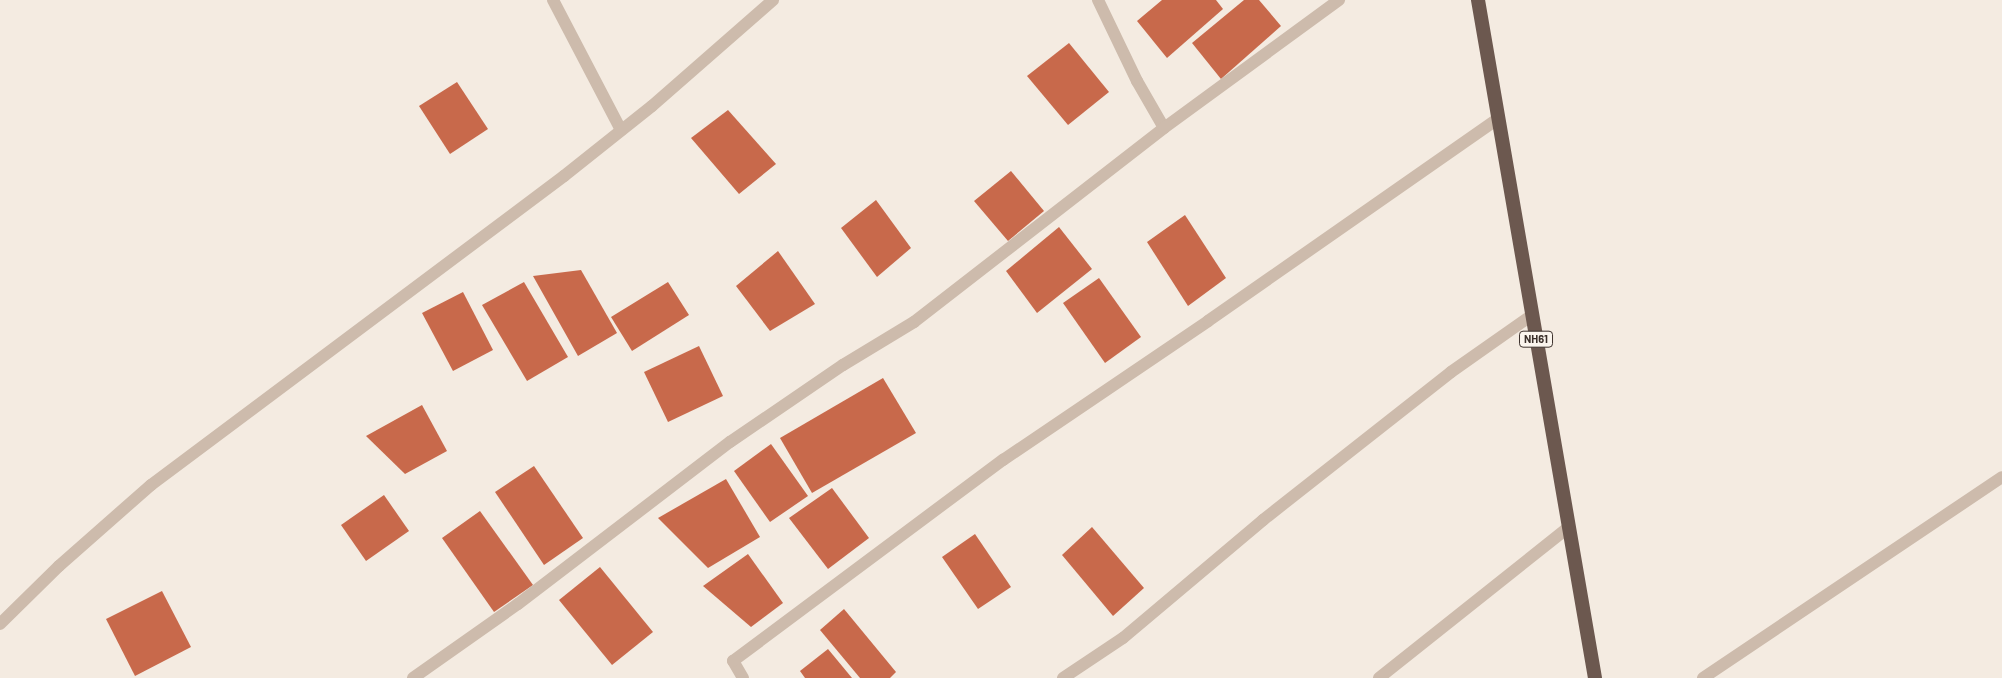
<!DOCTYPE html>
<style>
body{margin:0}
#map{position:relative;width:2002px;height:678px;overflow:hidden;background:#f4ebe1;font-family:Barlow,sans-serif}
div>[style]{position:absolute}
[style*='--x']{left:calc(var(--x)*1px);top:calc(var(--y)*1px);width:calc(var(--w)*1px);rotate:calc(var(--a)*1deg)}
.building>*{inset:0;background:#c8694b}
.minor>*{height:12px;margin:-6px;padding:0 6px;transform-origin:6px;border-radius:6px;background:#cdbbac}
.tertiary>*{height:12px;margin:-6px;padding:0 6px;transform-origin:6px;border-radius:6px;background:#cdbbac}
.trunk>*{height:14px;margin:-7px;padding:0 7px;transform-origin:7px;border-radius:7px;background:#6c584f}
span{translate:-50% -50%;white-space:nowrap;text-align:center;line-height:1.15;-webkit-text-stroke:4.5px #fbf5ee;paint-order:stroke}
.shield-label span{padding:1px 4px;background:#fbf5ee;border:1px solid;border-radius:4px;-webkit-text-stroke-width:0}
.shield-label{font-size:11px;color:#3b302b;font-weight:700}
</style>
<div id="map">
<div class="building">
<div style="clip-path:polygon(1162px 0,1216px 0,1223px 9px,1167px 58px,1137px 21px)"></div>
<div style="clip-path:polygon(1244px 0,1259px 0,1281px 26px,1221px 79px,1192px 43px)"></div>
<div style="clip-path:polygon(1069px 43px,1109px 92px,1068px 125px,1027px 76px)"></div>
<div style="clip-path:polygon(457px 82px,488px 129px,450px 154px,419px 106px)"></div>
<div style="clip-path:polygon(728px 110px,776px 164px,739px 194px,691px 138px)"></div>
<div style="clip-path:polygon(1011px 171px,1044px 211px,1008px 241px,974px 201px)"></div>
<div style="clip-path:polygon(876px 200px,911px 248px,877px 277px,841px 228px)"></div>
<div style="clip-path:polygon(1185px 215px,1226px 278px,1188px 306px,1147px 242px)"></div>
<div style="clip-path:polygon(1059px 227px,1092px 269px,1037px 313px,1006px 271px)"></div>
<div style="clip-path:polygon(778px 251px,815px 304px,770px 331px,736px 286px)"></div>
<div style="clip-path:polygon(581px 270px,617px 333px,578px 356px,533px 276px)"></div>
<div style="clip-path:polygon(1099px 278px,1141px 337px,1105px 363px,1063px 303px)"></div>
<div style="clip-path:polygon(524px 282px,568px 357px,527px 381px,482px 305px)"></div>
<div style="clip-path:polygon(668px 282px,689px 315px,632px 351px,611px 317px)"></div>
<div style="clip-path:polygon(463px 292px,493px 350px,453px 371px,422px 313px)"></div>
<div style="clip-path:polygon(699px 346px,723px 396px,668px 422px,644px 372px)"></div>
<div style="clip-path:polygon(883px 378px,916px 433px,812px 493px,780px 438px)"></div>
<div style="clip-path:polygon(422px 405px,447px 451px,405px 474px,366px 436px)"></div>
<div style="clip-path:polygon(771px 444px,808px 496px,770px 522px,734px 471px)"></div>
<div style="clip-path:polygon(534px 466px,583px 538px,544px 565px,495px 492px)"></div>
<div style="clip-path:polygon(726px 479px,760px 537px,708px 568px,658px 518px)"></div>
<div style="clip-path:polygon(832px 488px,869px 538px,828px 569px,789px 518px)"></div>
<div style="clip-path:polygon(384px 495px,409px 531px,366px 561px,341px 525px)"></div>
<div style="clip-path:polygon(480px 511px,533px 585px,494px 612px,442px 538px)"></div>
<div style="clip-path:polygon(1092px 527px,1144px 588px,1113px 616px,1062px 555px)"></div>
<div style="clip-path:polygon(975px 534px,1011px 587px,978px 609px,942px 557px)"></div>
<div style="clip-path:polygon(748px 554px,783px 603px,751px 627px,703px 586px)"></div>
<div style="clip-path:polygon(600px 567px,653px 632px,612px 665px,559px 600px)"></div>
<div style="clip-path:polygon(162px 591px,191px 647px,135px 676px,106px 619px)"></div>
<div style="clip-path:polygon(844px 609px,896px 672px,890px 678px,860px 678px,820px 630px)"></div>
<div style="clip-path:polygon(828px 649px,852px 678px,805px 678px,800px 671px)"></div>
</div>
<div class="minor">
<div style="--x:553;--y:0;--w:147;--a:62.4"></div>
<div style="--x:1098;--y:0;--w:90;--a:64.3"></div>
<div style="--x:1137;--y:81;--w:54;--a:60.1"></div>
<div style="--x:0;--y:624;--w:83;--a:-44.5"></div>
<div style="--x:59;--y:566;--w:123;--a:-41.4"></div>
<div style="--x:151;--y:485;--w:516;--a:-36.8"></div>
<div style="--x:564;--y:176;--w:112;--a:-38.5"></div>
<div style="--x:652;--y:106;--w:161;--a:-41.2"></div>
<div style="--x:413;--y:678;--w:128;--a:-35.2"></div>
<div style="--x:518;--y:604;--w:267;--a:-37.4"></div>
<div style="--x:730;--y:442;--w:137;--a:-34.3"></div>
<div style="--x:843;--y:365;--w:83;--a:-31.2"></div>
<div style="--x:914;--y:322;--w:316;--a:-37.8"></div>
<div style="--x:1164;--y:128;--w:217;--a:-36.2"></div>
<div style="--x:743;--y:678;--w:20;--a:-120"></div>
<div style="--x:733;--y:661;--w:337;--a:-36.7"></div>
<div style="--x:1003;--y:460;--w:248;--a:-34.1"></div>
<div style="--x:1208;--y:321;--w:353;--a:-34.9"></div>
<div style="--x:1063;--y:678;--w:72;--a:-33.7"></div>
<div style="--x:1123;--y:638;--w:183;--a:-40.1"></div>
<div style="--x:1263;--y:520;--w:239;--a:-38.2"></div>
<div style="--x:1451;--y:372;--w:99;--a:-35.1"></div>
<div style="--x:1379;--y:678;--w:243;--a:-38.5"></div>
</div>
<div class="tertiary">
<div style="--x:1703;--y:678;--w:360;--a:-33.9"></div>
</div>
<div class="trunk">
<div style="--x:1478;--y:0;--w:688;--a:80.21"></div>
</div>
<div class="shield-label">
<span style="left:1536px;top:339px">NH61</span>
</div>
</div>
